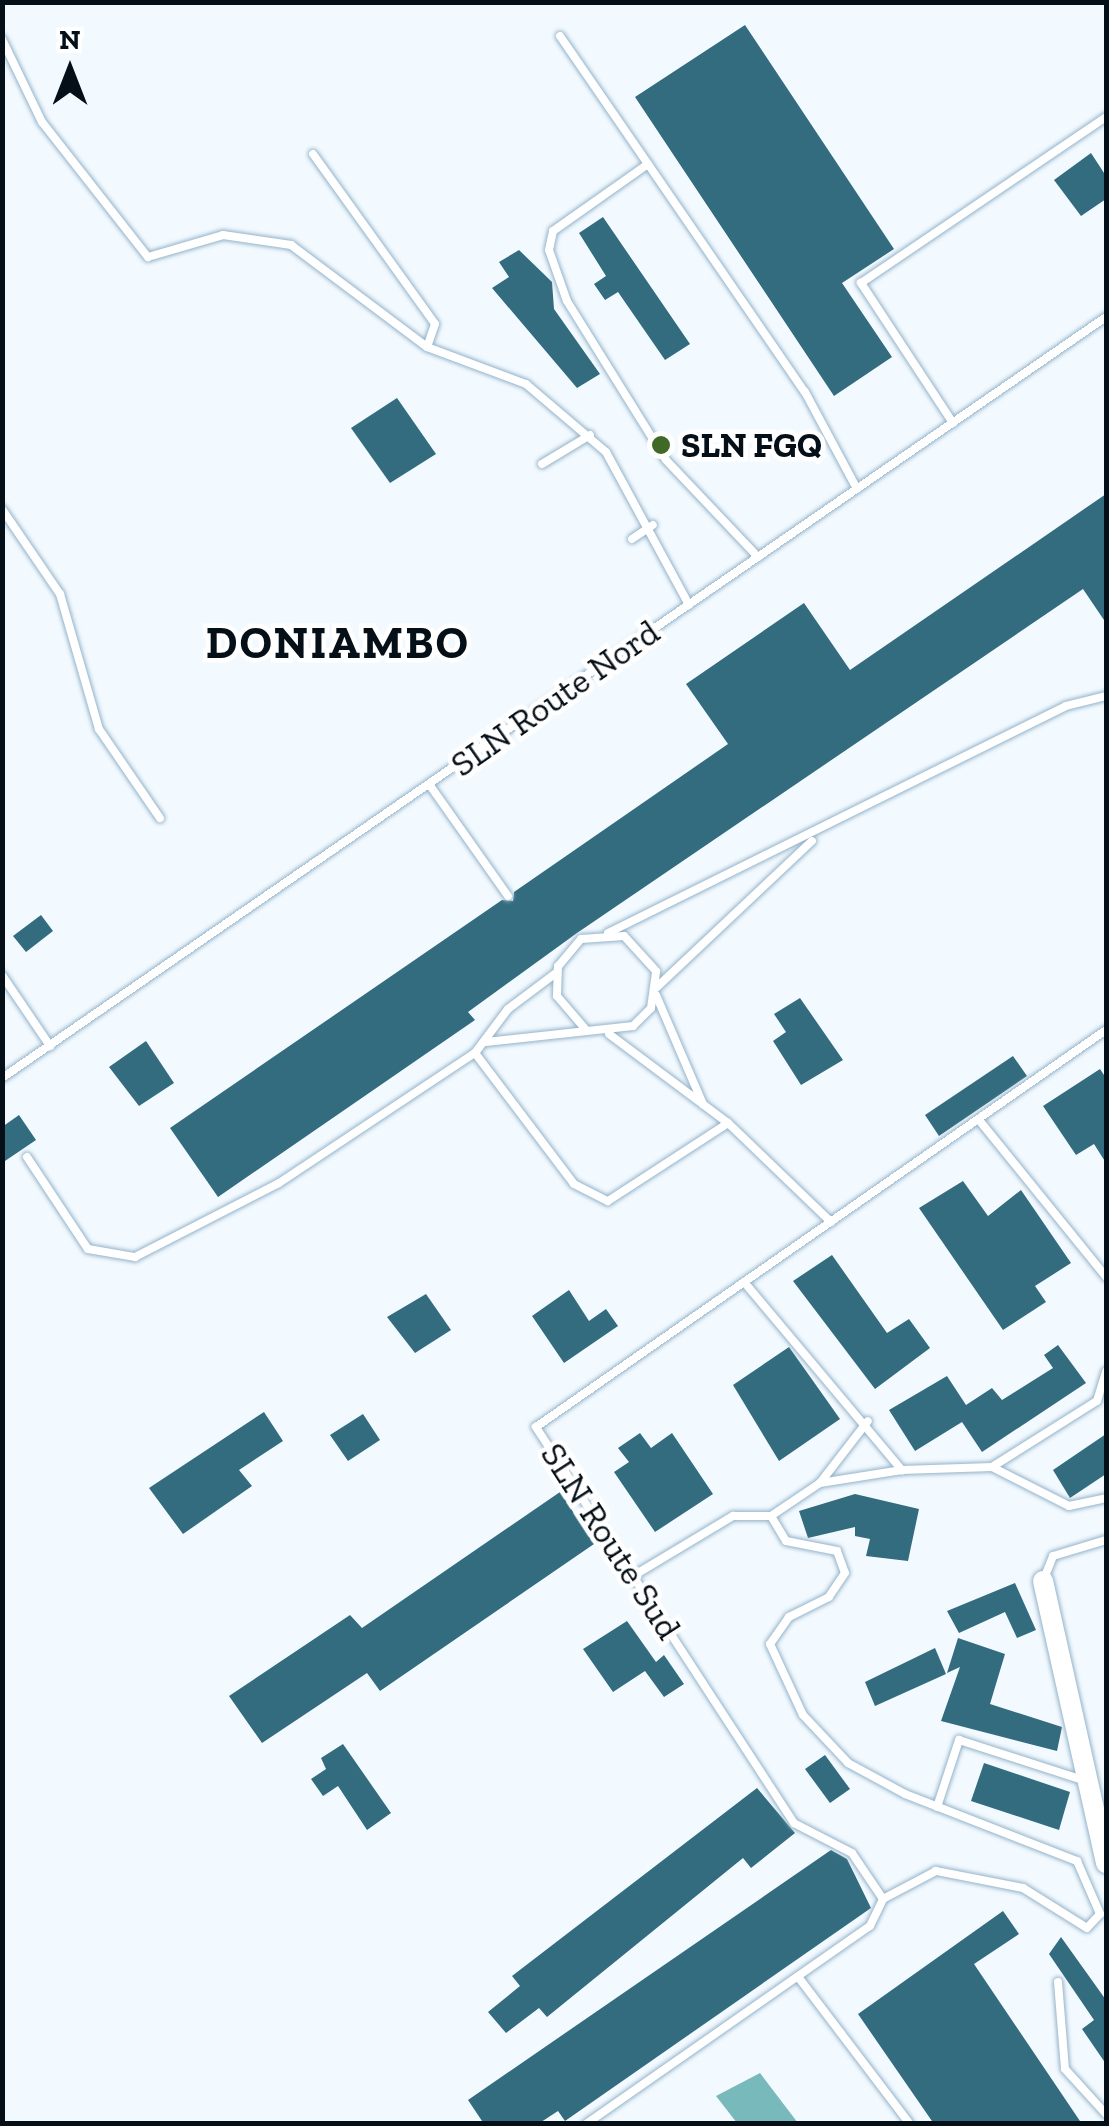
<!DOCTYPE html>
<style>
body{margin:0}
#map{position:relative;width:1109px;height:2126px;overflow:hidden;background:#f3faff;font-family:"Zilla Slab",serif}
div>[style]{position:absolute}
[style*='--x']{left:calc(var(--x)*1px);top:calc(var(--y)*1px);width:calc(var(--w)*1px);rotate:calc(var(--a)*1deg)}
.water>*{inset:0;background:#78b9bb}
.building>*{inset:0;background:#326c7e}
.roads{filter:drop-shadow(0 0 2px #94b3ca) drop-shadow(0 0 2px #94b3ca)}
.lane>*{height:8px;margin:-4px;padding:0 4px;transform-origin:4px;border-radius:4px;background:#fff}
.secondary>*{height:20px;margin:-10px;padding:0 10px;transform-origin:10px;border-radius:10px;background:#fff}
.dots>*{width:28px;height:28px;translate:-50% -50%;box-sizing:border-box;border:5px solid #fff;border-radius:50%}
span{translate:-50% -50%;white-space:nowrap;text-align:center;line-height:1.15;-webkit-text-stroke:9px #fff;paint-order:stroke}
.poi-label{font-size:35px;color:#050f17;font-weight:700}
.left{translate:0 -50%;text-align:left}
.street-label{font-size:35px;color:#050f17}
.district-label{font-size:45px;color:#050f17;font-weight:700;letter-spacing:2.5px}
.frame{position:absolute;inset:0;border:5px solid #050f17;pointer-events:none}
.north{position:absolute;left:20px;top:20px;width:100px;height:100px;-webkit-text-stroke:8px #fff;paint-order:stroke;rotate:0deg;font-size:28px;font-weight:700;line-height:40px;text-align:center;color:#050f17}
.north::after{content:'';display:block;margin:auto;width:35px;height:45px;background:#050f17;clip-path:polygon(50% 0,100% 100%,50% 72%,0 100%)}
</style>
<div id="map">
<div class="water">
<div style="clip-path:polygon(760px 2073px,798px 2123px,737px 2123px,716px 2096px)"></div>
</div>
<div class="building">
<div style="clip-path:polygon(745px 25px,894px 249px,842px 283px,892px 357px,834px 396px,635px 97px)"></div>
<div style="clip-path:polygon(1091px 153px,1106px 176px,1106px 199px,1081px 216px,1054px 180px)"></div>
<div style="clip-path:polygon(603px 217px,690px 344px,665px 360px,618px 292px,605px 300px,594px 284px,606px 276px,579px 233px)"></div>
<div style="clip-path:polygon(519px 250px,552px 282px,554px 309px,600px 374px,577px 388px,492px 288px,509px 277px,499px 262px)"></div>
<div style="clip-path:polygon(397px 398px,436px 454px,390px 483px,351px 428px)"></div>
<div style="clip-path:polygon(1106px 494px,1106px 623px,1083px 589px,577px 933px,468px 1012px,475px 1020px,218px 1197px,170px 1128px,502px 900px,513px 901px,514px 892px,728px 744px,686px 684px,804px 603px,850px 670px)"></div>
<div style="clip-path:polygon(41px 915px,53px 931px,26px 952px,13px 936px)"></div>
<div style="clip-path:polygon(800px 998px,843px 1060px,801px 1085px,773px 1041px,786px 1032px,774px 1014px)"></div>
<div style="clip-path:polygon(146px 1041px,174px 1083px,139px 1106px,109px 1067px)"></div>
<div style="clip-path:polygon(1013px 1056px,1027px 1076px,939px 1136px,925px 1115px)"></div>
<div style="clip-path:polygon(1100px 1069px,1106px 1078px,1106px 1163px,1094px 1144px,1076px 1155px,1043px 1106px)"></div>
<div style="clip-path:polygon(19px 1115px,36px 1140px,2px 1163px,2px 1127px)"></div>
<div style="clip-path:polygon(963px 1181px,988px 1216px,1021px 1190px,1071px 1263px,1035px 1286px,1046px 1302px,1003px 1330px,919px 1208px)"></div>
<div style="clip-path:polygon(832px 1255px,887px 1333px,909px 1319px,930px 1348px,875px 1389px,793px 1281px)"></div>
<div style="clip-path:polygon(569px 1290px,589px 1321px,606px 1309px,618px 1326px,564px 1363px,532px 1316px)"></div>
<div style="clip-path:polygon(426px 1294px,451px 1330px,415px 1353px,387px 1317px)"></div>
<div style="clip-path:polygon(1058px 1345px,1086px 1383px,982px 1452px,962px 1422px,915px 1451px,889px 1410px,947px 1376px,966px 1405px,992px 1388px,1002px 1400px,1053px 1368px,1044px 1355px)"></div>
<div style="clip-path:polygon(789px 1347px,840px 1419px,779px 1461px,733px 1385px)"></div>
<div style="clip-path:polygon(264px 1412px,283px 1441px,239px 1470px,252px 1486px,183px 1534px,149px 1488px)"></div>
<div style="clip-path:polygon(363px 1414px,380px 1440px,348px 1461px,330px 1435px)"></div>
<div style="clip-path:polygon(640px 1433px,651px 1448px,672px 1433px,713px 1494px,655px 1532px,614px 1472px,629px 1462px,618px 1448px)"></div>
<div style="clip-path:polygon(1106px 1434px,1106px 1474px,1070px 1498px,1053px 1470px)"></div>
<div style="clip-path:polygon(560px 1492px,594px 1544px,380px 1691px,367px 1673px,262px 1743px,229px 1696px,350px 1615px,362px 1628px)"></div>
<div style="clip-path:polygon(855px 1494px,919px 1509px,908px 1561px,866px 1556px,870px 1539px,855px 1536px,855px 1527px,808px 1538px,799px 1511px)"></div>
<div style="clip-path:polygon(1015px 1583px,1036px 1630px,1017px 1638px,1005px 1612px,959px 1633px,947px 1611px)"></div>
<div style="clip-path:polygon(627px 1621px,656px 1662px,664px 1655px,684px 1684px,664px 1697px,645px 1671px,613px 1692px,583px 1649px)"></div>
<div style="clip-path:polygon(958px 1638px,1005px 1654px,990px 1704px,1062px 1727px,1057px 1751px,941px 1721px,960px 1667px,947px 1673px)"></div>
<div style="clip-path:polygon(935px 1648px,946px 1674px,875px 1706px,865px 1682px)"></div>
<div style="clip-path:polygon(343px 1744px,391px 1813px,367px 1830px,338px 1786px,323px 1796px,311px 1779px,326px 1769px,321px 1758px)"></div>
<div style="clip-path:polygon(825px 1755px,850px 1789px,830px 1803px,805px 1769px)"></div>
<div style="clip-path:polygon(984px 1763px,1070px 1792px,1059px 1830px,971px 1801px)"></div>
<div style="clip-path:polygon(757px 1788px,795px 1833px,751px 1868px,743px 1858px,547px 2017px,539px 2008px,506px 2033px,488px 2012px,520px 1986px,512px 1976px)"></div>
<div style="clip-path:polygon(831px 1850px,847px 1859px,871px 1908px,565px 2121px,558px 2111px,538px 2124px,484px 2124px,468px 2100px)"></div>
<div style="clip-path:polygon(1003px 1911px,1019px 1934px,974px 1964px,1082px 2124px,934px 2124px,858px 2014px)"></div>
<div style="clip-path:polygon(1061px 1937px,1106px 2000px,1106px 2064px,1082px 2029px,1094px 2020px,1049px 1954px)"></div>
</div>
<div class="roads">
<div class="lane">
<div style="--x:560;--y:36;--w:432;--a:55.5"></div>
<div style="--x:805;--y:392;--w:110;--a:61.8"></div>
<div style="--x:2;--y:39;--w:92;--a:64.3"></div>
<div style="--x:42;--y:122;--w:172;--a:51.9"></div>
<div style="--x:148;--y:257;--w:78;--a:-16.3"></div>
<div style="--x:223;--y:235;--w:69;--a:8.4"></div>
<div style="--x:291;--y:245;--w:170;--a:36.9"></div>
<div style="--x:427;--y:347;--w:106;--a:20.5"></div>
<div style="--x:526;--y:384;--w:105;--a:40.4"></div>
<div style="--x:606;--y:452;--w:174;--a:61.5"></div>
<div style="--x:313;--y:154;--w:209;--a:54.3"></div>
<div style="--x:435;--y:324;--w:24;--a:109"></div>
<div style="--x:648;--y:164;--w:116;--a:144.8"></div>
<div style="--x:553;--y:231;--w:19;--a:102"></div>
<div style="--x:549;--y:250;--w:54;--a:70.6"></div>
<div style="--x:567;--y:301;--w:187;--a:58.1"></div>
<div style="--x:666;--y:460;--w:134;--a:46.5"></div>
<div style="--x:953;--y:423;--w:168;--a:-123.3"></div>
<div style="--x:861;--y:283;--w:296;--a:-34.1"></div>
<div style="--x:542;--y:464;--w:56;--a:-31.1"></div>
<div style="--x:2;--y:509;--w:103;--a:55.7"></div>
<div style="--x:60;--y:594;--w:141;--a:73.9"></div>
<div style="--x:99;--y:729;--w:108;--a:55.6"></div>
<div style="--x:632;--y:539;--w:25;--a:-34"></div>
<div style="--x:429;--y:784;--w:137;--a:54.8"></div>
<div style="--x:608;--y:933;--w:511;--a:-26.36"></div>
<div style="--x:1066;--y:706;--w:41;--a:-14"></div>
<div style="--x:2;--y:975;--w:86;--a:55.9"></div>
<div style="--x:657;--y:987;--w:213;--a:-43.3"></div>
<div style="--x:656;--y:995;--w:119;--a:66.7"></div>
<div style="--x:609;--y:1034;--w:149;--a:36.8"></div>
<div style="--x:728;--y:1123;--w:143;--a:43.9"></div>
<div style="--x:486;--y:1042;--w:148;--a:-6.2"></div>
<div style="--x:633;--y:1026;--w:25;--a:-45"></div>
<div style="--x:651;--y:1008;--w:37;--a:-82"></div>
<div style="--x:656;--y:971;--w:47;--a:-132.4"></div>
<div style="--x:624;--y:936;--w:43;--a:176"></div>
<div style="--x:581;--y:939;--w:35;--a:130"></div>
<div style="--x:558;--y:966;--w:30;--a:92"></div>
<div style="--x:557;--y:996;--w:45;--a:49.5"></div>
<div style="--x:475;--y:1053;--w:164;--a:52.9"></div>
<div style="--x:574;--y:1184;--w:38;--a:27"></div>
<div style="--x:608;--y:1201;--w:143;--a:-33"></div>
<div style="--x:2;--y:1078;--w:1341;--a:-34.58"></div>
<div style="--x:979;--y:1120;--w:202;--a:51"></div>
<div style="--x:27;--y:1157;--w:110;--a:56.5"></div>
<div style="--x:88;--y:1249;--w:48;--a:9.7"></div>
<div style="--x:135;--y:1257;--w:162;--a:-27.2"></div>
<div style="--x:279;--y:1183;--w:235;--a:-33.6"></div>
<div style="--x:475;--y:1053;--w:55;--a:-53.1"></div>
<div style="--x:508;--y:1009;--w:60;--a:-36.9"></div>
<div style="--x:744;--y:1282;--w:246;--a:50"></div>
<div style="--x:902;--y:1470;--w:90;--a:-1.9"></div>
<div style="--x:992;--y:1467;--w:124;--a:-32.2"></div>
<div style="--x:1097;--y:1401;--w:31;--a:-73"></div>
<div style="--x:992;--y:1467;--w:86;--a:26.9"></div>
<div style="--x:1069;--y:1506;--w:38;--a:-12"></div>
<div style="--x:820;--y:1483;--w:78;--a:-52.3"></div>
<div style="--x:771;--y:1516;--w:29;--a:59"></div>
<div style="--x:786;--y:1541;--w:52;--a:11.1"></div>
<div style="--x:837;--y:1551;--w:23;--a:70"></div>
<div style="--x:845;--y:1573;--w:29;--a:124"></div>
<div style="--x:829;--y:1597;--w:45;--a:153.4"></div>
<div style="--x:789;--y:1617;--w:33;--a:125"></div>
<div style="--x:770;--y:1644;--w:78;--a:65.1"></div>
<div style="--x:803;--y:1715;--w:66;--a:46.8"></div>
<div style="--x:848;--y:1763;--w:65;--a:28.5"></div>
<div style="--x:905;--y:1794;--w:185;--a:21.3"></div>
<div style="--x:1077;--y:1861;--w:58;--a:66.5"></div>
<div style="--x:1100;--y:1914;--w:19;--a:133"></div>
<div style="--x:1087;--y:1928;--w:75;--a:-148"></div>
<div style="--x:1023;--y:1888;--w:89;--a:-168.9"></div>
<div style="--x:936;--y:1871;--w:60;--a:152.2"></div>
<div style="--x:633;--y:1576;--w:117;--a:-31"></div>
<div style="--x:733;--y:1516;--w:38;--a:0"></div>
<div style="--x:771;--y:1516;--w:59;--a:-34"></div>
<div style="--x:820;--y:1483;--w:83;--a:-9"></div>
<div style="--x:1043;--y:1581;--w:27;--a:-68"></div>
<div style="--x:1053;--y:1556;--w:55;--a:-16.8"></div>
<div style="--x:937;--y:1807;--w:71;--a:-71.8"></div>
<div style="--x:959;--y:1740;--w:133;--a:17.9"></div>
<div style="--x:799;--y:1978;--w:183;--a:52.8"></div>
<div style="--x:1058;--y:1982;--w:87;--a:85.4"></div>
<div style="--x:1065;--y:2069;--w:61;--a:47.7"></div>
<div style="--x:586;--y:2124;--w:346;--a:-34.9"></div>
<div style="--x:870;--y:1926;--w:30;--a:-64"></div>
<div style="--x:883;--y:1899;--w:55;--a:-124"></div>
<div style="--x:852;--y:1853;--w:65;--a:-152.7"></div>
<div style="--x:794;--y:1823;--w:473;--a:-123.1"></div>
<div style="--x:536;--y:1427;--w:695;--a:-34.86"></div>
</div>
<div class="secondary">
<div style="--x:1043;--y:1581;--w:289;--a:77.4"></div>
</div>
</div>
<div class="dots">
<div style="left:661px;top:445px;background:#406926"></div>
</div>
<div class="poi-label">
<span class="left" style="left:681px;top:445px">SLN FGQ</span>
</div>
<div class="street-label">
<span style="left:555px;top:698px;rotate:-35deg">SLN Route Nord</span>
<span style="left:611px;top:1541px;rotate:57deg">SLN Route Sud</span>
</div>
<div class="district-label">
<span style="left:338px;top:644px">DONIAMBO</span>
</div>
<div class="frame"></div>
<div class="north">N</div>
</div>
